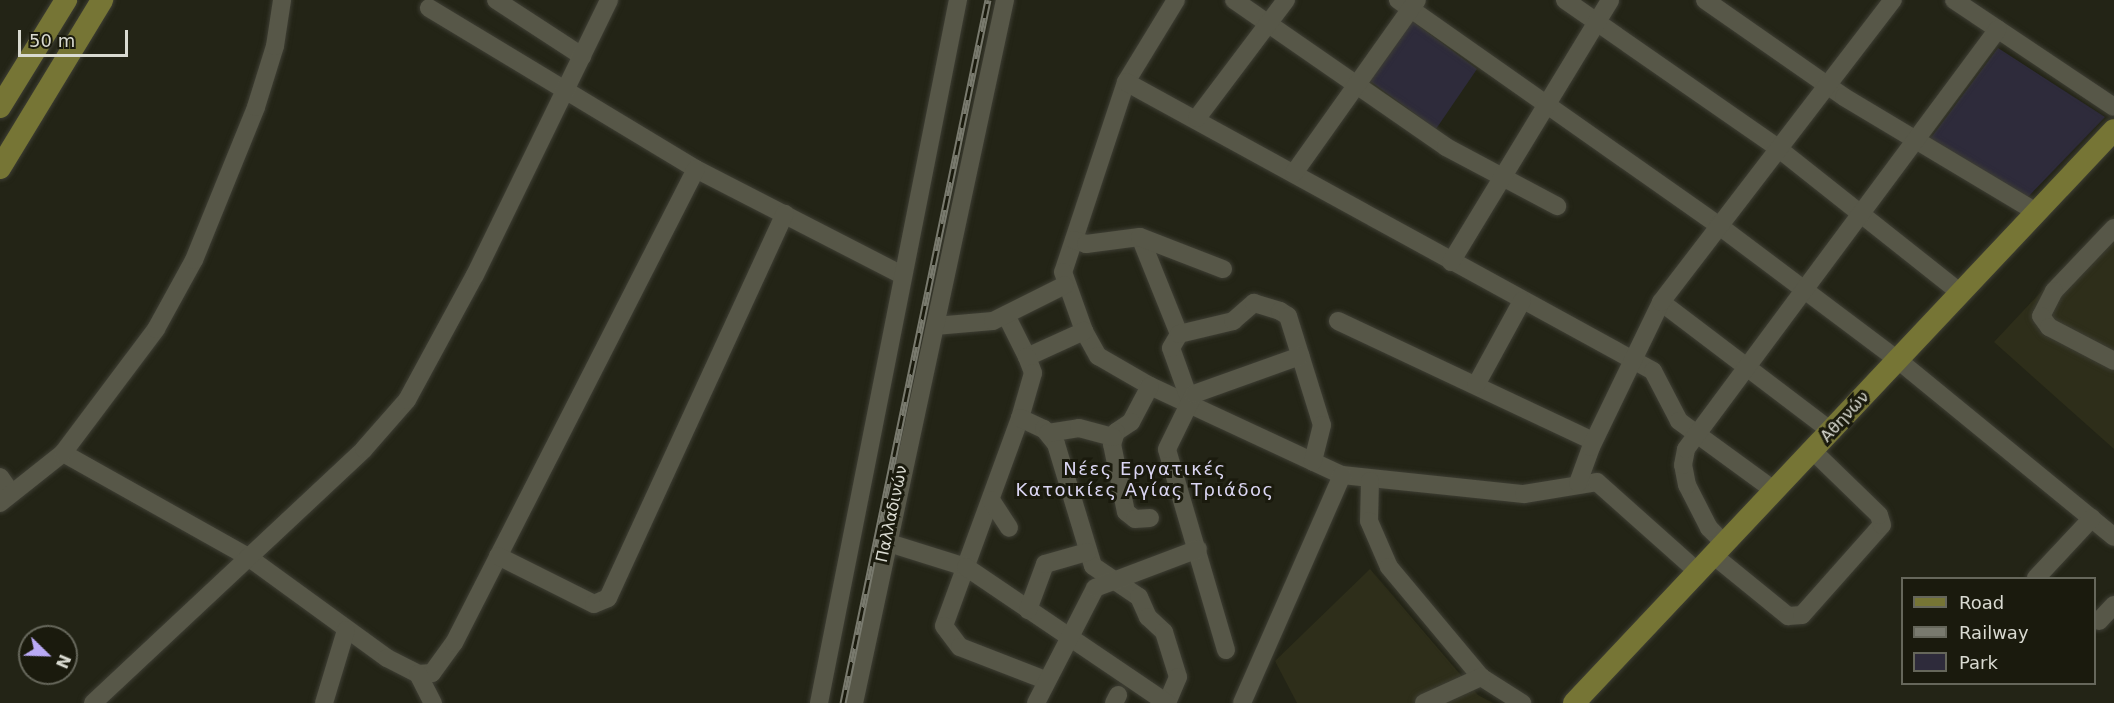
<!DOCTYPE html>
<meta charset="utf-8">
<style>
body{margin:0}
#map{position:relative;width:2114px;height:703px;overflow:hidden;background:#232416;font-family:"DejaVu Sans",sans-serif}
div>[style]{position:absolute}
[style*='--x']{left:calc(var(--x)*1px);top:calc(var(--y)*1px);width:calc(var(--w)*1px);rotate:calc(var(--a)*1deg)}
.built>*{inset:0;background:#2e2e1a}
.green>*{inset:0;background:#2e2b3b}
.roads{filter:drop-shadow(0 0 2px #3e3e34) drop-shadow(0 0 2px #3e3e34)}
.minor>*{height:18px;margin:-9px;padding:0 9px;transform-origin:9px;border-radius:9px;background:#575748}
.major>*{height:22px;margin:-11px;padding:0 11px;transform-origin:11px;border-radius:11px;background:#767535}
.rail>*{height:7px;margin-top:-3.5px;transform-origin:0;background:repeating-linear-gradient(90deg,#1a1a0d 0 14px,#797a6e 0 28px);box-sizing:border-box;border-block:2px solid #797a6e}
span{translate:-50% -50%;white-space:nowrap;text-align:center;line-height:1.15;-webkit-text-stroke:6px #1a1a0d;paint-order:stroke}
.street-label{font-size:16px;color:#d9dad1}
.neighbourhood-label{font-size:18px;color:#dbd6f3;letter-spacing:1.5px}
.legend{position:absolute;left:1901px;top:577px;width:195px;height:108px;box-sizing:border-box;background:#1a1a0d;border:2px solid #66675b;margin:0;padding:8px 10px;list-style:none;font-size:18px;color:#d9dad1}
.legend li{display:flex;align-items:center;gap:12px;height:30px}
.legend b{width:30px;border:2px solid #66675b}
.north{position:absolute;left:18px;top:625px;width:60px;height:60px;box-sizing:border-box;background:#1a1a0d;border:2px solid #66675b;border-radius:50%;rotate:113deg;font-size:16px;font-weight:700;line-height:24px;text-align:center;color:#d9dad1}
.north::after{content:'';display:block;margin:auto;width:21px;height:27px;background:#baaaf6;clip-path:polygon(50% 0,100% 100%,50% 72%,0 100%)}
.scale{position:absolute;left:18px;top:30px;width:110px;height:27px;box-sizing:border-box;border:3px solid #d9dad1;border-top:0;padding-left:8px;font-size:18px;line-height:21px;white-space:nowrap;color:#d9dad1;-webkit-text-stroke:4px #1a1a0d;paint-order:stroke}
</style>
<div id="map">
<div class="built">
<div style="clip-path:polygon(2114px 214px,2114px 449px,1994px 342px)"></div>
<div style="clip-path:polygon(1370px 569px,1478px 695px,1493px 703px,1297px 703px,1275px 661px)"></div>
</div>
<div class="green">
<div style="clip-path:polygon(1412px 21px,1477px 69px,1436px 129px,1370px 81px)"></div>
<div style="clip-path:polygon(1998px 48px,2105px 117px,2027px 198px,1930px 139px)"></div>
</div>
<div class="roads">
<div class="minor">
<div style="--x:496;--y:0;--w:103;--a:33.1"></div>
<div style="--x:1176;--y:0;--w:96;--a:121.4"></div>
<div style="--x:1126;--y:82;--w:200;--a:108.3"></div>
<div style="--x:1063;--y:272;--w:63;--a:70.4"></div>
<div style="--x:1084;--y:331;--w:29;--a:61"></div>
<div style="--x:1098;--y:356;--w:60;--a:30"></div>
<div style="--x:1150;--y:386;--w:212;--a:24.9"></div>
<div style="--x:1342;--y:475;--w:183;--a:6"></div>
<div style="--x:1524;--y:494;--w:74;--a:-9.3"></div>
<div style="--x:1597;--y:482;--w:134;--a:41.7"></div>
<div style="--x:1234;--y:0;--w:258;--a:34.7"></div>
<div style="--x:1446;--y:147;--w:126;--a:28"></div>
<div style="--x:1398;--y:0;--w:391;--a:35.1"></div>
<div style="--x:1718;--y:225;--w:225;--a:36.9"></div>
<div style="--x:1898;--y:360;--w:279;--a:39.3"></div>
<div style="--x:1565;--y:0;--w:261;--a:34.8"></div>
<div style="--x:1779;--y:149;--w:232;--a:38.4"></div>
<div style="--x:1705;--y:0;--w:169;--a:34.9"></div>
<div style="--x:1844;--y:97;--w:224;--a:30.9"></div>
<div style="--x:1954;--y:0;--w:192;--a:33.8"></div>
<div style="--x:429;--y:8;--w:312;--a:31.1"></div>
<div style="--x:696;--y:169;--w:232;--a:27.2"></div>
<div style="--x:1126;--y:82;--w:601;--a:28.74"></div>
<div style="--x:1653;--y:371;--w:56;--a:62.5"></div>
<div style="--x:1679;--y:421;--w:119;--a:36.1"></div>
<div style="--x:1197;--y:118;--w:148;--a:-53"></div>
<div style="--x:1294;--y:173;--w:212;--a:-54.6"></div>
<div style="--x:2114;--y:228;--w:87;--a:133.6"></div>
<div style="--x:2054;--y:291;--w:28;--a:117"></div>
<div style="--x:2041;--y:316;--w:14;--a:54"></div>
<div style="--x:2049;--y:327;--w:73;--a:27.6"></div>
<div style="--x:1140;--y:237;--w:105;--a:68.1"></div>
<div style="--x:1074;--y:240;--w:13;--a:18"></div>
<div style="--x:1086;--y:244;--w:54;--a:-7.4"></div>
<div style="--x:1140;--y:237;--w:89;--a:21.1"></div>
<div style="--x:1451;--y:262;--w:306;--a:-58.7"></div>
<div style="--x:1661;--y:302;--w:215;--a:37.2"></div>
<div style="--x:1006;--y:315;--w:47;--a:63.4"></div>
<div style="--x:1027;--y:357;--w:63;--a:-24.5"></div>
<div style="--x:1338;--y:321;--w:282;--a:25.2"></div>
<div style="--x:935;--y:326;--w:58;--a:-4.9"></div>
<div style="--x:993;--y:321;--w:80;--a:-26.6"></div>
<div style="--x:1027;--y:357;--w:17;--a:69"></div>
<div style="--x:1033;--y:373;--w:47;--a:106.1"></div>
<div style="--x:1020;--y:418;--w:221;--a:110.1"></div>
<div style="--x:944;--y:626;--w:26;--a:53"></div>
<div style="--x:960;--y:647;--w:91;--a:21.2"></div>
<div style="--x:1476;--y:385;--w:96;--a:-61.3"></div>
<div style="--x:1150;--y:386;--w:41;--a:117.8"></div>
<div style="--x:1131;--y:422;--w:18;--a:146"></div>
<div style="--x:1116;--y:432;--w:13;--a:108"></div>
<div style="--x:1112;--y:444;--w:69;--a:78.4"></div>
<div style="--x:1126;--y:512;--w:11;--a:38"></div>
<div style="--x:1135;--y:519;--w:15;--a:-4"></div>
<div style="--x:1189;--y:398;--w:53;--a:-109.8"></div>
<div style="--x:1171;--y:348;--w:16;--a:-60"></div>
<div style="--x:1179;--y:334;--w:56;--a:-13.5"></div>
<div style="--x:1233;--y:321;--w:28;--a:-41"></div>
<div style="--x:1254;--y:303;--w:27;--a:17"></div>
<div style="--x:1280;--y:311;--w:9;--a:32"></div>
<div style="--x:1288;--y:316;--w:114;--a:72.7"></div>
<div style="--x:1322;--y:425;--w:38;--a:104"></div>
<div style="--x:1020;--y:418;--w:26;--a:25"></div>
<div style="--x:1044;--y:429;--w:19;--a:51"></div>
<div style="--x:1056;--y:444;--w:127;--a:73.1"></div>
<div style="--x:1093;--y:566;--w:55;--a:34"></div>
<div style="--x:1139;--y:597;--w:22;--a:66"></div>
<div style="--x:1148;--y:617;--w:22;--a:43"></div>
<div style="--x:1164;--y:632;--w:47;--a:72.7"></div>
<div style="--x:1178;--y:677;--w:28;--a:113"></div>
<div style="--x:1048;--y:433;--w:31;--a:-9"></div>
<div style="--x:1079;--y:428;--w:35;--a:15"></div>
<div style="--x:63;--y:453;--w:212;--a:29.3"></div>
<div style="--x:248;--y:557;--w:172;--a:36"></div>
<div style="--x:387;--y:658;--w:35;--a:27"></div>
<div style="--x:418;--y:674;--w:14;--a:-4"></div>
<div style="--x:432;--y:673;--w:37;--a:-54"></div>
<div style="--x:454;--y:643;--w:532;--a:-62.95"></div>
<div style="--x:0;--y:477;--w:19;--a:55"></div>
<div style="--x:1370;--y:481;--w:40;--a:91.4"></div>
<div style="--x:1369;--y:521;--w:50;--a:66.5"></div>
<div style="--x:1389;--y:567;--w:143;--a:50.1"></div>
<div style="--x:1481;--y:677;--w:49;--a:32.4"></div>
<div style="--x:1578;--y:483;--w:38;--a:-70"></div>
<div style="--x:1591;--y:447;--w:161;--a:-64.2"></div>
<div style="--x:1661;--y:302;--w:381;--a:-52.5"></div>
<div style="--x:991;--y:500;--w:33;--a:57"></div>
<div style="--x:0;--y:503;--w:80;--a:-38.4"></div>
<div style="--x:63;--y:453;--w:155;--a:-53.1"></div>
<div style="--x:156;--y:329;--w:79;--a:-61.2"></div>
<div style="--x:194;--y:260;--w:165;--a:-67.9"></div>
<div style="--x:256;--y:107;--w:64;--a:-72.7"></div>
<div style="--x:275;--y:46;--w:47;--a:-81.3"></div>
<div style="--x:886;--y:542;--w:84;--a:17.4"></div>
<div style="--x:966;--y:567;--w:243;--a:34.1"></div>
<div style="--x:1724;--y:543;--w:21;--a:-135"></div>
<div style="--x:1709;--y:528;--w:48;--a:-117.1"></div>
<div style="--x:1687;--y:485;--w:20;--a:-101"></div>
<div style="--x:1683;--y:465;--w:16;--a:-79"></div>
<div style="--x:1686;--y:449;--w:523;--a:-53.39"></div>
<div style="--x:1713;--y:555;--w:97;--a:39.1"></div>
<div style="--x:1788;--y:616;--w:14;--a:-4"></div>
<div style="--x:1802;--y:615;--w:120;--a:-48.4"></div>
<div style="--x:1882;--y:525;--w:10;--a:-107"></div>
<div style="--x:1879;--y:515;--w:92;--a:-135.9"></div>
<div style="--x:498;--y:556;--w:107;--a:26.6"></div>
<div style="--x:594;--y:604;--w:15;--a:-23"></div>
<div style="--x:608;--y:598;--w:423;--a:-65.3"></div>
<div style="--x:2036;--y:578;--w:82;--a:-47"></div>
<div style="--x:1028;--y:610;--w:49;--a:-69.7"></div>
<div style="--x:1045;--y:564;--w:44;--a:-15.9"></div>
<div style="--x:2099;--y:621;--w:22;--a:-47"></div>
<div style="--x:1226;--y:650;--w:209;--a:-106.4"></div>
<div style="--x:1167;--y:449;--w:61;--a:-63.9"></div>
<div style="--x:1194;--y:394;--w:113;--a:-19.7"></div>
<div style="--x:418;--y:674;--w:33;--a:63"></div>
<div style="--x:93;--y:703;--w:371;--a:-43.1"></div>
<div style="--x:364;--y:449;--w:65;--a:-48.7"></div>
<div style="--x:407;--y:400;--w:142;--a:-61.5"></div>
<div style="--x:475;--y:275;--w:306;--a:-64"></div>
<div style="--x:324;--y:703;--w:76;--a:-73.2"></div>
<div style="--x:819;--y:703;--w:717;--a:-78.82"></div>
<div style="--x:854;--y:703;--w:719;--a:-77.88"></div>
<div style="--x:1036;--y:703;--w:129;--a:-62.8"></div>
<div style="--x:1095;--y:588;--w:110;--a:-20.7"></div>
<div style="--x:1114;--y:703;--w:9;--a:-63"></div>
<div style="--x:1242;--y:703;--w:249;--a:-66.3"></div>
<div style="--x:1424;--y:703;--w:63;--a:-24.5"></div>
</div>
<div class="major">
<div style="--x:0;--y:107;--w:126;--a:-58.3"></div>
<div style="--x:0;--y:168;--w:197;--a:-58.7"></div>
<div style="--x:1574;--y:703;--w:787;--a:-46.7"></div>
</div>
</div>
<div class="rail">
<div style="--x:843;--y:703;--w:718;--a:-78.35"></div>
</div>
<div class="street-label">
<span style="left:1845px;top:417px;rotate:-47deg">Αθηνών</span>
<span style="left:892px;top:514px;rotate:-78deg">Παλλαδινών</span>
</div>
<div class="neighbourhood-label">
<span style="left:1145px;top:480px">Νέες Εργατικές<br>Κατοικίες Αγίας Τριάδος</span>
</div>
<ul class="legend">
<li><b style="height:8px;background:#767535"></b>Road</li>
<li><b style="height:8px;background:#797a6e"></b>Railway</li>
<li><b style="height:16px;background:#2e2b3b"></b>Park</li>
</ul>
<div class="north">N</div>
<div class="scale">50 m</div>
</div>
